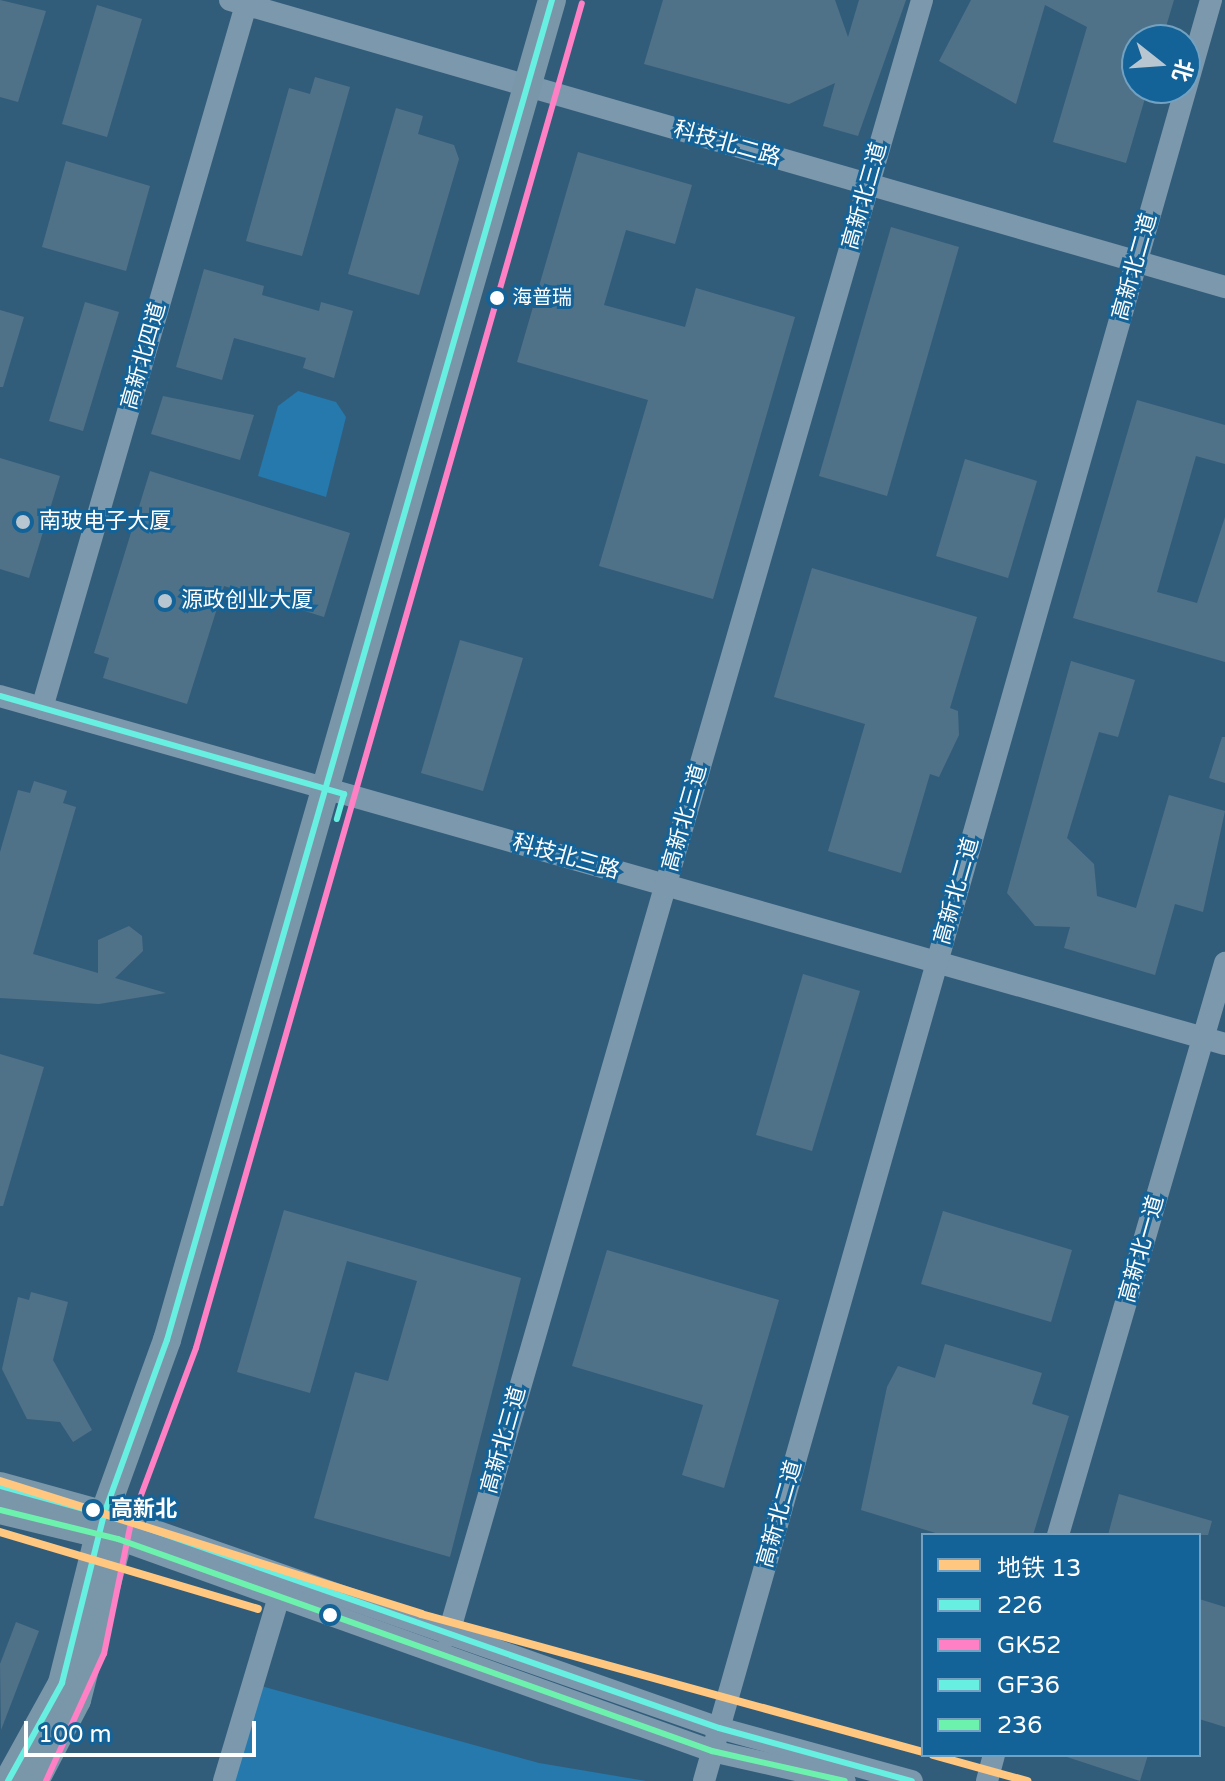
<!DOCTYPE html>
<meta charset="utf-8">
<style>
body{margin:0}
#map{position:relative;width:1225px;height:1781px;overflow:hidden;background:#325d7a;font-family:"Varela Round","Noto Sans SC",sans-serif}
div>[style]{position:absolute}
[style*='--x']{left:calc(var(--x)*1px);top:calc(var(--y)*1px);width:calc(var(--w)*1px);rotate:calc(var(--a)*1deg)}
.green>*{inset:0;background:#2579ad}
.building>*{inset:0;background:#507289}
.minor>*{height:22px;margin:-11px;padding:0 11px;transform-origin:11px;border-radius:11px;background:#7c98ad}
.major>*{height:28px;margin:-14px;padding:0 14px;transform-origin:14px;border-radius:14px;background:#7a97aa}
.bus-1>*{height:6px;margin:-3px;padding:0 3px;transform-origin:3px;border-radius:3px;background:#67efe1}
.bus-2>*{height:6px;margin:-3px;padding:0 3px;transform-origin:3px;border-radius:3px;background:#ff80c5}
.bus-3>*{height:6px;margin:-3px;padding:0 3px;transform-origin:3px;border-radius:3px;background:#67efe1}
.bus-4>*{height:6px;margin:-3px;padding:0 3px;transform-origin:3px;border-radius:3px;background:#6df2ae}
.metro-1>*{height:8px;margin:-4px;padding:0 4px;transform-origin:4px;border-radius:4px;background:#ffc780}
.dots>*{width:22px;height:22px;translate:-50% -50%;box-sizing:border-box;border:4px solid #146398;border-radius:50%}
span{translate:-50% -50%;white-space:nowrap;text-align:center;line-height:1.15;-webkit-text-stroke:6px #146398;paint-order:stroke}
.bus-label{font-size:20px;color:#fff}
.left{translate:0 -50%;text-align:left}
.street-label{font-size:22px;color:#fff}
.poi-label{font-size:22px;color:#fff}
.stop-label{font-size:22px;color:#fff;font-weight:700}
.legend{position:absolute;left:921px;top:1533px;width:280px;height:224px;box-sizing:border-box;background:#146398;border:2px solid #72a1c1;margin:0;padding:10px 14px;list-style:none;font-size:24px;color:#fff}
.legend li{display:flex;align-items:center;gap:16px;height:40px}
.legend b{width:40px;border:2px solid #72a1c1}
.north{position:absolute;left:1121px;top:24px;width:80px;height:80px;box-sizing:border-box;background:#146398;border:2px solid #72a1c1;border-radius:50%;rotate:107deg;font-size:22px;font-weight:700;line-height:32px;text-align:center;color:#fff}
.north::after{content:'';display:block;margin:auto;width:28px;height:36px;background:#b7c6d0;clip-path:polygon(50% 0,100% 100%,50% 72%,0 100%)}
.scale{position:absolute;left:24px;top:1721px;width:232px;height:36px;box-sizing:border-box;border:4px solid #fff;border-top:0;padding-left:10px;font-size:24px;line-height:28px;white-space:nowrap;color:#fff;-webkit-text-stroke:6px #146398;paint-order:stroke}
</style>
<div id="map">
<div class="green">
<div style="clip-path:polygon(298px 391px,336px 402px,346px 417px,326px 497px,258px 476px,278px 406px)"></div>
<div style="clip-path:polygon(261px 1686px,539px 1763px,646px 1781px,234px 1781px)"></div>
</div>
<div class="building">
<div style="clip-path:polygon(0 0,46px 11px,18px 102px,0 97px)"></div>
<div style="clip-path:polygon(663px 0,835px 0,848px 37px,859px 0,906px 0,858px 136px,823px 126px,835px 83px,789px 104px,644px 64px)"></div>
<div style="clip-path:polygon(971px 0,1174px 0,1162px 40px,1137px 40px,1137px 88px,1148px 88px,1126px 163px,1053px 142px,1087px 27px,1045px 5px,1016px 104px,939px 61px)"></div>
<div style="clip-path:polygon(97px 5px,142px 19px,107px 137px,62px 124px)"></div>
<div style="clip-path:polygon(315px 77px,350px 87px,302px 256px,246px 241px,289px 88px,310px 94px)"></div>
<div style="clip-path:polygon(396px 108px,423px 116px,418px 134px,454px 145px,459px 159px,419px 295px,348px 274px)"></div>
<div style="clip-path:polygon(578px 152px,692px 185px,675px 244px,626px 230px,604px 305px,685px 327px,696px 288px,795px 317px,713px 599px,599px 566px,648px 400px,517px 362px)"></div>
<div style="clip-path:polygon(66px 161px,150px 186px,126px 271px,42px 247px)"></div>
<div style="clip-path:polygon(891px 227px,959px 247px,887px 496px,819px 476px)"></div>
<div style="clip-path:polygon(204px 269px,264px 286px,262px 295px,319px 311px,321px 302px,353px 311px,334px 378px,303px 368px,306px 358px,234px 338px,222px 380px,176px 367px)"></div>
<div style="clip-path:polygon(85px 302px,119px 312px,83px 431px,49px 421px)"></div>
<div style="clip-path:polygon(0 310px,24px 317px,3px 387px,0 387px)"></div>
<div style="clip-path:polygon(163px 396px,254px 415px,240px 460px,151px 434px)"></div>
<div style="clip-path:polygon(1137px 400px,1225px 425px,1225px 464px,1196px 456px,1157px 592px,1197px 603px,1225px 517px,1225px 662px,1073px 618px)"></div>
<div style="clip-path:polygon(0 458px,60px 476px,29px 578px,0 569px)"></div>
<div style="clip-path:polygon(965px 459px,1037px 481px,1008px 578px,936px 556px)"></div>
<div style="clip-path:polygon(150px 471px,350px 533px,324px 617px,224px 586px,187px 704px,103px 678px,109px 658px,94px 653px)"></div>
<div style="clip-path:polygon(812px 568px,977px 617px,950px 708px,958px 711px,959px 735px,939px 777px,930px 774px,901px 873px,828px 851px,865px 724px,774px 697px)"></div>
<div style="clip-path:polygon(460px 640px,523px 658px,483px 791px,421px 773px)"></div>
<div style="clip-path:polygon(1071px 661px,1135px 680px,1118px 737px,1099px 732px,1067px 838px,1094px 864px,1097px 896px,1136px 908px,1169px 795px,1225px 811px,1203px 912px,1175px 904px,1155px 975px,1064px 948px,1070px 927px,1035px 926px,1007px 893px)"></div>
<div style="clip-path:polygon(1222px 737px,1225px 737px,1225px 783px,1209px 778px)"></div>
<div style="clip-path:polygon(34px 781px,67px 791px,63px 803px,76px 807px,33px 954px,98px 973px,98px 940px,129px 926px,142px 936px,143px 951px,115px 978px,166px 993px,99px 1004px,0 998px,0 852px,18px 790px,30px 793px)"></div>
<div style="clip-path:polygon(803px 974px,860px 991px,812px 1151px,756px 1135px)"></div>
<div style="clip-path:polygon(0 1054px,44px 1067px,3px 1206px,0 1206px)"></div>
<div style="clip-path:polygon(284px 1210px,521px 1278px,450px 1557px,314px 1518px,355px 1372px,388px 1381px,417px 1281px,347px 1261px,310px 1393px,237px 1372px)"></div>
<div style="clip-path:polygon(943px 1211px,1072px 1250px,1051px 1322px,921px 1284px)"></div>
<div style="clip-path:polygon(607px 1250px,779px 1300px,724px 1488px,682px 1475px,703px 1405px,572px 1366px)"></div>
<div style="clip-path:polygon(31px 1292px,68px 1302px,53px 1360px,92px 1430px,73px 1442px,60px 1422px,27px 1419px,2px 1369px,18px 1297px,29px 1300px)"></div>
<div style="clip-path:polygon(945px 1344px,1042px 1373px,1032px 1404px,1069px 1416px,1033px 1535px,942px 1535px,861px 1510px,887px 1387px,898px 1366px,935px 1378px)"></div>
<div style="clip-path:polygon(1119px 1494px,1212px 1521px,1208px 1535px,1108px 1535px)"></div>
<div style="clip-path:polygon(1199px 1599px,1225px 1607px,1225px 1727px,1199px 1719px)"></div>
<div style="clip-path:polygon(16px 1622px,39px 1631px,1px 1730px,0 1664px)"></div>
<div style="clip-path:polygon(1061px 1755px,1148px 1755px,1140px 1781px)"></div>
</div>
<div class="minor">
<div style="--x:230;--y:0;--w:1036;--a:16.09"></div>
<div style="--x:0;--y:696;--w:1273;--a:15.86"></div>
<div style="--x:42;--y:708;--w:732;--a:-73.82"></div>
<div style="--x:121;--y:1519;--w:633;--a:19.26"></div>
<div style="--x:719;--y:1728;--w:200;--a:15.4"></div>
<div style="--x:1058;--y:1535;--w:596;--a:-73.72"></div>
<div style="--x:118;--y:1539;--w:631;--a:19.64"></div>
<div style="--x:712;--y:1751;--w:136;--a:12.7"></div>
<div style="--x:448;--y:1636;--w:1703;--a:-73.84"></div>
<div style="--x:224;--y:1781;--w:193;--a:-73.4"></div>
<div style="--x:704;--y:1781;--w:1852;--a:-74.11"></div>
<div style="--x:987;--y:1781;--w:27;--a:-75"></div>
</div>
<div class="major">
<div style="--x:0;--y:1486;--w:124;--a:15.4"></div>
<div style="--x:0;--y:1510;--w:119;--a:13.6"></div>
<div style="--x:8;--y:1781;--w:112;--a:-61.1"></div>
<div style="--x:62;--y:1683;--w:174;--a:-76"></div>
<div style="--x:104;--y:1514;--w:185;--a:-70.1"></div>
<div style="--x:167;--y:1340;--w:1394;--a:-73.97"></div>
<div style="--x:35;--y:1781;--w:91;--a:-62.6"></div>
<div style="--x:77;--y:1700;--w:152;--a:-75.5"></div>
</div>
<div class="bus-1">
<div style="--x:0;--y:696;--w:358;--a:15.9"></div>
<div style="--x:344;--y:794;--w:26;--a:106"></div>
<div style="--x:8;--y:1781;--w:112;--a:-61.1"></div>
<div style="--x:62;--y:1683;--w:174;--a:-76"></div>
<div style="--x:104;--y:1514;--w:185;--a:-70.1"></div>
<div style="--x:167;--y:1340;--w:1394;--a:-73.97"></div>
</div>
<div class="bus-2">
<div style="--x:46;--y:1781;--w:140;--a:-65.5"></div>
<div style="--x:104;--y:1654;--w:135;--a:-78.4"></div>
<div style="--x:131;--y:1522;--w:186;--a:-69.5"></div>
<div style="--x:196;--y:1348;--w:1399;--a:-73.99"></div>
</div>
<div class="bus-3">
<div style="--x:0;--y:1486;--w:125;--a:15.3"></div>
<div style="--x:121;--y:1519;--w:633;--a:19.26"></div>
<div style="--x:719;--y:1728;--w:200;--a:15.4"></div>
</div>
<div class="bus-4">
<div style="--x:0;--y:1510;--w:122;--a:13.8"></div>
<div style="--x:118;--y:1539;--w:631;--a:19.64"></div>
<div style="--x:712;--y:1751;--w:136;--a:12.7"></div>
</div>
<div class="metro-1">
<div style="--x:0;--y:1481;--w:442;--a:17.5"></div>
<div style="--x:421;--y:1614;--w:521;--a:15.37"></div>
<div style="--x:0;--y:1532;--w:269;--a:16.6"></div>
<div style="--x:933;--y:1755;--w:98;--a:15.5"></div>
</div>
<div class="dots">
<div style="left:497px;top:298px;background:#fff"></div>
<div style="left:23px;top:522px;background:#b7c6d0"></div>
<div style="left:165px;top:601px;background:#b7c6d0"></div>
<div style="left:93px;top:1510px;background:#fff"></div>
<div style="left:330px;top:1615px;background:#fff"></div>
</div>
<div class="bus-label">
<span class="left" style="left:512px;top:298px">海普瑞</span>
</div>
<div class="street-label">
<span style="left:727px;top:144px;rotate:16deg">科技北二路</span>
<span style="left:865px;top:196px;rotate:-74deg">高新北三道</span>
<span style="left:1135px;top:267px;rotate:-74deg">高新北二道</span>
<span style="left:144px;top:356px;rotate:-74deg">高新北四道</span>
<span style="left:685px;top:818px;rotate:-74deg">高新北三道</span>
<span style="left:566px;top:857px;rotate:16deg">科技北三路</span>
<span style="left:957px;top:891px;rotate:-74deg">高新北二道</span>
<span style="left:1142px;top:1249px;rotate:-74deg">高新北一道</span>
<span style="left:504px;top:1440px;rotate:-74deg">高新北三道</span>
<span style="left:780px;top:1514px;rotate:-74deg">高新北二道</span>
</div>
<div class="poi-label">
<span class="left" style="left:39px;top:522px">南玻电子大厦</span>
<span class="left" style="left:181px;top:601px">源政创业大厦</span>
</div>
<div class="stop-label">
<span class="left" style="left:111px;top:1510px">高新北</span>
</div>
<ul class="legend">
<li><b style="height:10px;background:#ffc780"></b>地铁 13</li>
<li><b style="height:10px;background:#67efe1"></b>226</li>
<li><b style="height:10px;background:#ff80c5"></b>GK52</li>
<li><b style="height:10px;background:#67efe1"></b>GF36</li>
<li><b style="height:10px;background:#6df2ae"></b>236</li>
</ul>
<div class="north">北</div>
<div class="scale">100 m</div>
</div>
